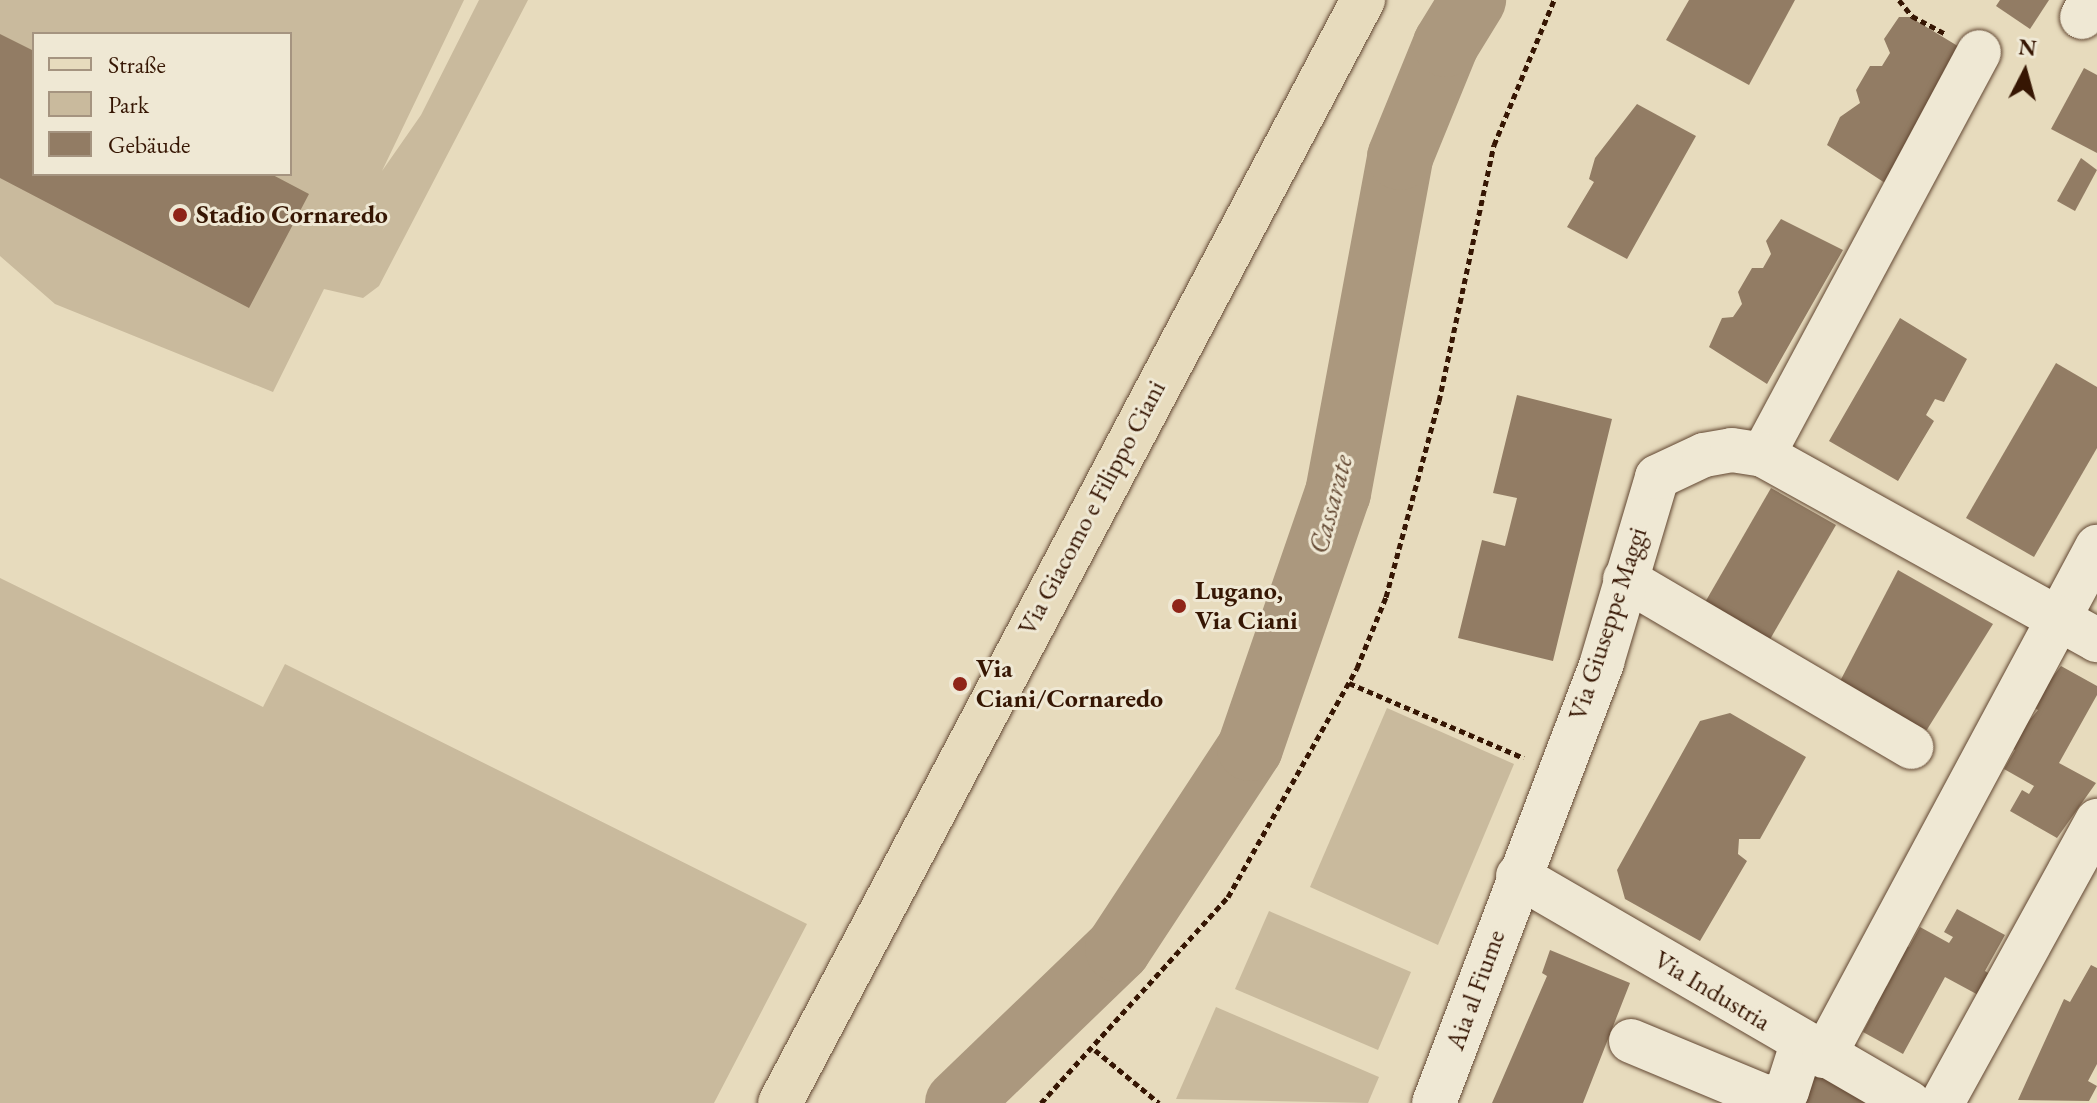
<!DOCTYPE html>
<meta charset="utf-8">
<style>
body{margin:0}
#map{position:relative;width:2097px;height:1103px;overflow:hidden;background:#e7dbbd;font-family:"EB Garamond",serif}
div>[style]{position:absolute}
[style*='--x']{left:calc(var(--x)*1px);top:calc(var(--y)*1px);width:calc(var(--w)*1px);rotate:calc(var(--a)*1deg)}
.green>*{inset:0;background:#c9ba9d}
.river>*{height:66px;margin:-33px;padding:0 33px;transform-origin:33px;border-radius:33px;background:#ab987e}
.building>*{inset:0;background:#927c64}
.path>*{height:5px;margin-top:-2.5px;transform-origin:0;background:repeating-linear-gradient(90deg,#361603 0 6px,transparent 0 10px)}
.roads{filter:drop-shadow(0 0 2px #624732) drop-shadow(0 0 2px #624732)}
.minor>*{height:44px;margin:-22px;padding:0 22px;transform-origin:22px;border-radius:22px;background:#efe8d4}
.major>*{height:44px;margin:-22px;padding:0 22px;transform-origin:22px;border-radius:22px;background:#e7dbbd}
.dots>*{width:22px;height:22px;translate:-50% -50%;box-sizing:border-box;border:4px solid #efe8d4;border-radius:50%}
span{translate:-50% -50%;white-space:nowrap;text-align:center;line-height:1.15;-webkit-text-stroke:6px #efe8d4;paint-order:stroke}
.poi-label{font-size:26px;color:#361603;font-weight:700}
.left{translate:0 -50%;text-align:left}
.street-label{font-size:26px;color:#361603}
.water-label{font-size:28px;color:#654a34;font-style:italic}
.legend{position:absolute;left:32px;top:32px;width:260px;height:144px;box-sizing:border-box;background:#efe8d4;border:2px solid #a59480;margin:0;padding:10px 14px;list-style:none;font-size:24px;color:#361603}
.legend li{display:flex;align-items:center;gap:16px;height:40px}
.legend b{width:40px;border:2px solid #a59480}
.north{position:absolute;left:1985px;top:32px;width:80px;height:80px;-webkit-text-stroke:6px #efe8d4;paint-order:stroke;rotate:6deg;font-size:22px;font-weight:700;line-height:32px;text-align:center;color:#361603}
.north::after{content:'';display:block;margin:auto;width:28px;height:36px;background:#361603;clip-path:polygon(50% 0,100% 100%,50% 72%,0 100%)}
</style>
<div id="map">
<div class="green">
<div style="clip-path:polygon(evenodd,0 0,464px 0,382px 171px,421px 115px,479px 0,528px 0,379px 286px,363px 298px,324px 289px,273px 392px,55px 304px,0 256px,0 0,34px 34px,290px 34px,290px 174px,34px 174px,34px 34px)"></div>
<div style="clip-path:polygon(0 578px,263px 707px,285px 664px,807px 924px,714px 1103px,0 1103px)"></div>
<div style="clip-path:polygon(1387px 708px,1514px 764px,1438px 945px,1310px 887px)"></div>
<div style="clip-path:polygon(1269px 911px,1411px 972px,1378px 1050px,1235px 989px)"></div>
<div style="clip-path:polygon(1216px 1007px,1379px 1077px,1368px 1103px,1176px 1099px)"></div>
</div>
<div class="river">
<div style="--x:958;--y:1103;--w:222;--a:-43.9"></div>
<div style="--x:1118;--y:949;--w:240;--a:-56.7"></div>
<div style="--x:1250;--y:748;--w:270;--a:-71"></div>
<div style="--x:1338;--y:493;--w:342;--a:-79.5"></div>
<div style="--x:1400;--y:157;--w:122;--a:-67.8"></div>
<div style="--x:1446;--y:44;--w:52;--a:-58.5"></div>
</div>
<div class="building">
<div style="clip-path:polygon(1689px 0,1795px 0,1749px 85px,1666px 40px)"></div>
<div style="clip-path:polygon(2000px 0,2049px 0,2030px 29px,1996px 6px)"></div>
<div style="clip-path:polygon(1899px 17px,1910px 17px,1961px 48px,1885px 183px,1827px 145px,1840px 117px,1860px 103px,1856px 90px,1870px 66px,1882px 66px,1890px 53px,1884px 39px)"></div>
<div style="clip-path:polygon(0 34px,34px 51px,34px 174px,271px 174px,309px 194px,249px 308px,0 178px)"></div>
<div style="clip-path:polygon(2084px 68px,2097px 75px,2097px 153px,2051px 129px)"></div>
<div style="clip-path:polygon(1637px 104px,1696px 136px,1627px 259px,1567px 227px,1594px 182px,1589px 179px,1595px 158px)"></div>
<div style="clip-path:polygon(2081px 158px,2097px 170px,2075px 211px,2057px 201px)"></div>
<div style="clip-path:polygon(1781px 219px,1843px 250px,1767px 384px,1709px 347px,1722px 318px,1733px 317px,1742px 304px,1738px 292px,1752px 268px,1763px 268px,1771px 254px,1766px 241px)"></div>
<div style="clip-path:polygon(1900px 318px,1967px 359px,1944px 402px,1935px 399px,1926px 415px,1934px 421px,1898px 481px,1829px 441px)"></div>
<div style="clip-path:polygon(2056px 363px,2097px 387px,2097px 448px,2034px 557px,1966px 518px)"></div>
<div style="clip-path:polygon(1517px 395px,1612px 419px,1553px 661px,1458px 638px,1482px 540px,1505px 546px,1517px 498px,1493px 493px)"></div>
<div style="clip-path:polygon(1771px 488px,1836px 525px,1765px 648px,1700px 611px)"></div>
<div style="clip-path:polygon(1898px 570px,1993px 624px,1923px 736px,1837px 687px)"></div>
<div style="clip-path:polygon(2061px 666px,2097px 686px,2097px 695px,2059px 763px,2096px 783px,2057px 838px,2010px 811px,2022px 790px,2029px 794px,2034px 786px,2004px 769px,2015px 750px,2008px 746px,2038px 710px,2030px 706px)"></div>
<div style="clip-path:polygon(1730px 713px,1806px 757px,1760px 839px,1739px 839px,1738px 854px,1747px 861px,1700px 941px,1625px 899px,1617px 870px,1700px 721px)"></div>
<div style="clip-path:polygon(1957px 909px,2005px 935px,1985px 971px,1993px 976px,1982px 997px,1945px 977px,1903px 1054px,1863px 1032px,1875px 1009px,1868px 1005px,1880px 982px,1887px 986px,1896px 969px,1889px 965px,1901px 943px,1909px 947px,1920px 927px,1949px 943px,1953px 937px,1944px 932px)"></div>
<div style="clip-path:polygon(1550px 950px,1630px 983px,1583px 1103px,1492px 1103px,1547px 976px,1542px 973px)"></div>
<div style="clip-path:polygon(2091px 965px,2097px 968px,2097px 1064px,2088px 1081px,2097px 1086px,2089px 1101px,2018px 1100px,2064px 999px,2070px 1002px)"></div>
<div style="clip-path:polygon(1814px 1064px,1883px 1103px,1793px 1103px)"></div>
</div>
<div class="path">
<div style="--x:1899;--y:0;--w:21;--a:51"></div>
<div style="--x:1912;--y:16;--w:38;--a:28"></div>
<div style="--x:1349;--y:683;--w:190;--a:23.2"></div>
<div style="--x:1095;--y:1050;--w:83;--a:39.6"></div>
<div style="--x:1041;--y:1103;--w:278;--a:-47.8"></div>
<div style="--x:1228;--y:897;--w:263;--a:-60.6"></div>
<div style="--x:1357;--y:668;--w:77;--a:-67.8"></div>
<div style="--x:1386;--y:597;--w:203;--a:-74.9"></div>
<div style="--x:1439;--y:401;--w:262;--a:-77.9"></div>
<div style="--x:1494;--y:145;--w:157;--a:-67.5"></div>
</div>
<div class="roads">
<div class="minor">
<div style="--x:2082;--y:17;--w:19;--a:-62"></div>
<div style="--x:1763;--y:455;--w:457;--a:-61.8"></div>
<div style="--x:1625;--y:579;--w:332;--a:30.4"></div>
<div style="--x:1518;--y:876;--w:452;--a:30.1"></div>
<div style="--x:1631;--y:1041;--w:148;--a:22.6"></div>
<div style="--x:1768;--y:1098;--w:20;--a:-20"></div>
<div style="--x:1787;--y:1091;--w:49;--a:-72.3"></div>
<div style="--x:1824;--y:1056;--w:578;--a:-61.79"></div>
<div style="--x:1434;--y:1103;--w:472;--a:-69.1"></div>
<div style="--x:1602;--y:662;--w:193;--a:-73.4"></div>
<div style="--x:1657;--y:477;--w:52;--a:-25.1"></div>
<div style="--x:1704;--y:455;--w:28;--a:-10"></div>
<div style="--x:1732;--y:450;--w:31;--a:9"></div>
<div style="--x:1763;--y:455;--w:382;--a:29"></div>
<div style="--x:1942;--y:1103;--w:322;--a:-61.2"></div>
</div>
<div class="major">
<div style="--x:780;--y:1103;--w:1248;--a:-62.14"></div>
</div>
</div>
<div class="dots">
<div style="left:180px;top:215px;background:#8f2418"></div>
<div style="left:1179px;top:606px;background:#8f2418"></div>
<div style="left:960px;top:684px;background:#8f2418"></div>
</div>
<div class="poi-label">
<span class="left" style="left:196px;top:215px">Stadio Cornaredo</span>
<span class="left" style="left:1195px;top:606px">Lugano,<br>Via Ciani</span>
<span class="left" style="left:976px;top:684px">Via<br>Ciani/Cornaredo</span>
</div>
<div class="street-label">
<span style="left:1092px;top:508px;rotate:-62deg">Via Giacomo e Filippo Ciani</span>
<span style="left:1608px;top:624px;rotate:-72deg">Via Giuseppe Maggi</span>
<span style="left:1476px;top:990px;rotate:-70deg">Aia al Fiume</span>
<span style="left:1712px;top:991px;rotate:31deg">Via Industria</span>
</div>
<div class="water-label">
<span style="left:1330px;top:504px;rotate:-75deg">Cassarate</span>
</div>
<ul class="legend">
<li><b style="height:10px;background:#e7dbbd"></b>Straße</li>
<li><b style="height:22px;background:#c9ba9d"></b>Park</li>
<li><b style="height:22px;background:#927c64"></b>Gebäude</li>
</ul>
<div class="north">N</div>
</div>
